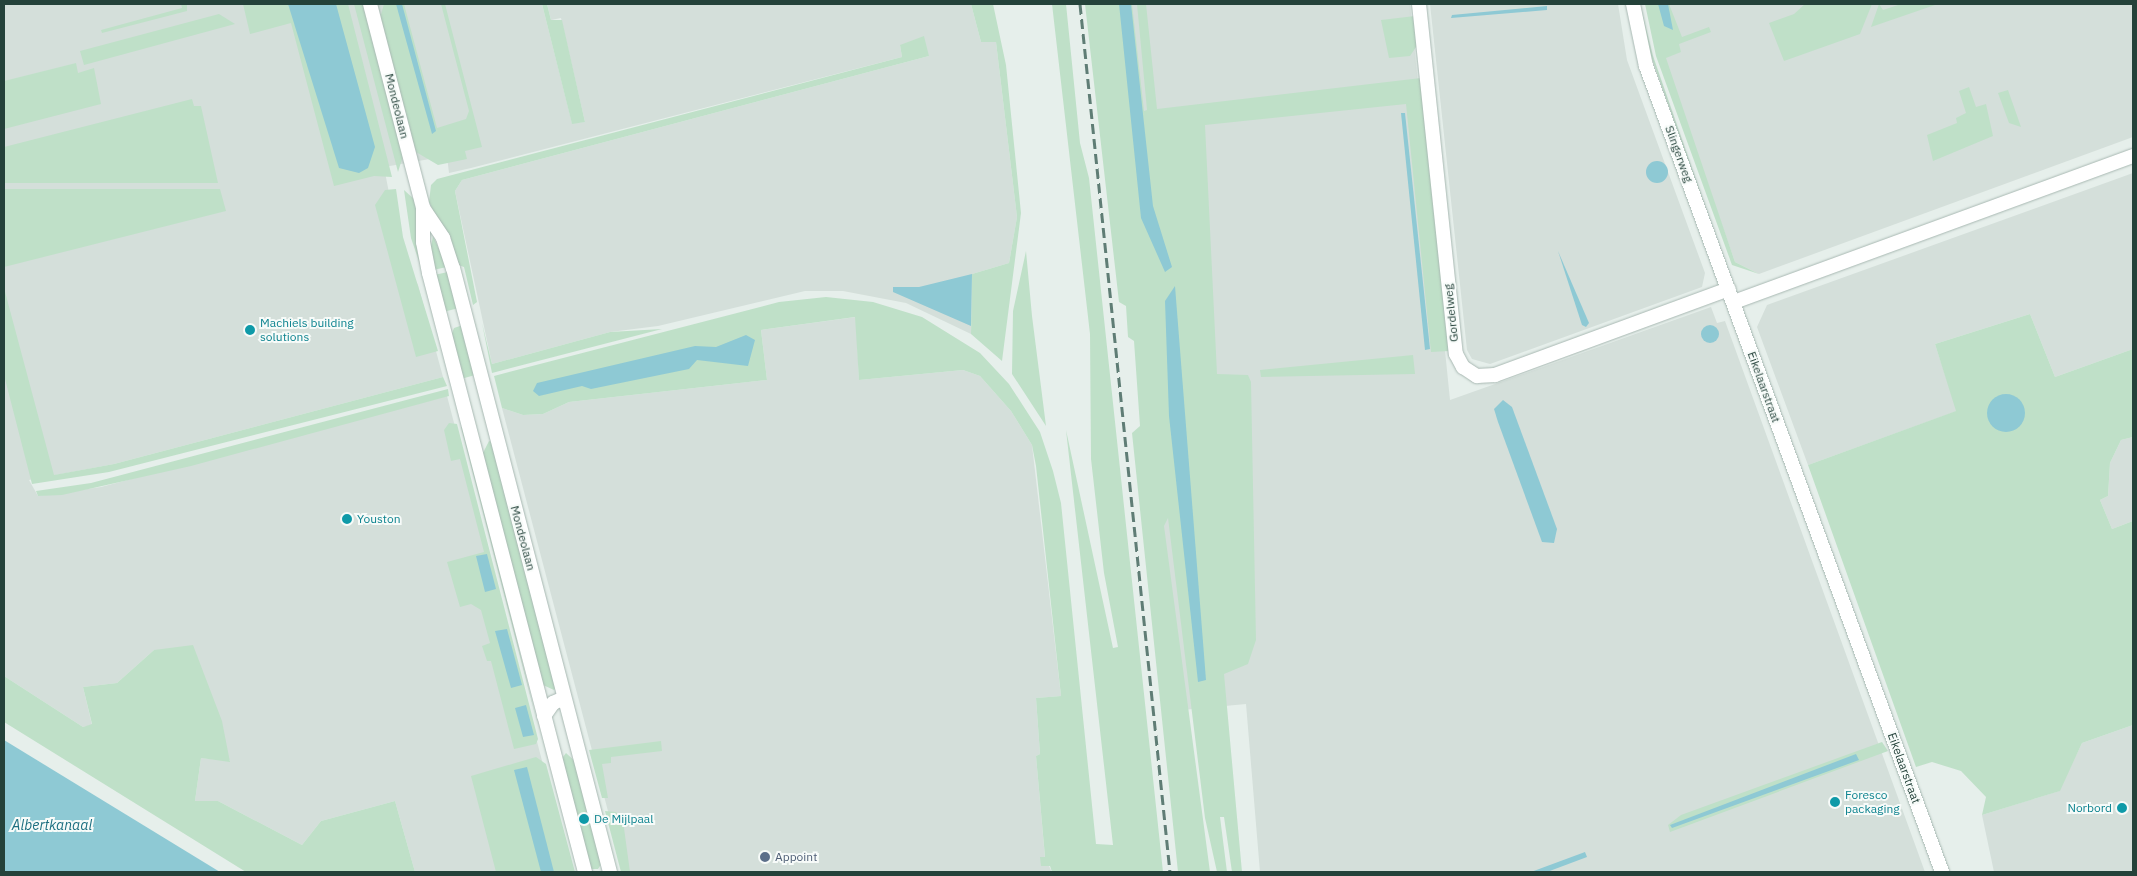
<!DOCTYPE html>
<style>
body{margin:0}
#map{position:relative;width:2137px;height:876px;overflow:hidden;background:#e6efeb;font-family:"IBM Plex Sans",sans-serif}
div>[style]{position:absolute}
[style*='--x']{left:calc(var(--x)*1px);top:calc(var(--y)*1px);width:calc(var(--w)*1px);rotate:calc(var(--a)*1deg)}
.built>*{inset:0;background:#d4dfda}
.green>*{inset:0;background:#bfe0c8}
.water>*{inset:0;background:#8ec9d4}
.round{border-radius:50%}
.roads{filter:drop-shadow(0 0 1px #a8b8b2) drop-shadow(0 0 1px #a8b8b2)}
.minor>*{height:14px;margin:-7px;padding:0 7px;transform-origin:7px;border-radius:7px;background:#fff}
.rail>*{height:3px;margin-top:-1.5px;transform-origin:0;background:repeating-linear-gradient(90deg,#5f7d75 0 10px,transparent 0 15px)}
.dots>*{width:14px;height:14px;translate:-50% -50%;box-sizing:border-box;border:2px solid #f7fbf9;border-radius:50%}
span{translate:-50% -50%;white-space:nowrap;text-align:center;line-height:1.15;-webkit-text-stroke:4px #f7fbf9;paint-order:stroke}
.street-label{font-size:12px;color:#24423a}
.culture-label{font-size:12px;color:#0d838f}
.left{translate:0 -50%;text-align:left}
.right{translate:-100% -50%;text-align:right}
.service-label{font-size:12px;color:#4e5e75}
.water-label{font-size:14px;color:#1c6f80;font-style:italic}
.frame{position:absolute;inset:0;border:5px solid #24423a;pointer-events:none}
</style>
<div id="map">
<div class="built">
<div style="clip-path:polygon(4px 4px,542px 4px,572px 123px,585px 122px,561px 18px,551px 20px,547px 4px,971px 4px,981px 42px,996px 42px,1017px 217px,1009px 263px,972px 274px,971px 334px,906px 303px,843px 291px,805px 291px,658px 326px,610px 332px,492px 364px,455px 191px,462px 180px,929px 56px,900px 45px,902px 57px,471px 168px,449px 173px,447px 156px,384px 167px,400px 250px,418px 285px,443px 377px,114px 464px,29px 480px,38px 496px,101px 487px,447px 396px,571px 872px,415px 872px,395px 801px,321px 821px,302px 845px,218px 801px,195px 801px,201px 758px,230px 761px,154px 650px,117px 683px,83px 687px,92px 725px,83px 727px,4px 676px)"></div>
<div style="clip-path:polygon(1095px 4px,1410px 4px,1450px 400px,1711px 307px,1717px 323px,1725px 321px,1925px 872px,1260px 872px,1246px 704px,1182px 710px)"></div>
<div style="clip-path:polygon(1430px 4px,1618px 4px,1627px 60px,1705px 273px,1702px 287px,1490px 364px,1472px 359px,1467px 350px)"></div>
<div style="clip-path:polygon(1649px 4px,2133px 4px,2133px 137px,1759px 274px,1735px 262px,1651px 23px)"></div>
<div style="clip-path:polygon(2133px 173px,2133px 349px,2055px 377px,2030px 314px,1935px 344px,1957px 411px,1808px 465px,1757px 327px,1767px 305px)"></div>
<div style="clip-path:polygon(856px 317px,859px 380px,963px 370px,980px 376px,1011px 411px,1032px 445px,1061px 696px,1036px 698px,1040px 754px,1036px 756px,1045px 858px,1052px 872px,624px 872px,502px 408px,523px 415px,543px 414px,569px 402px,767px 380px,761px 330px)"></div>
<div style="clip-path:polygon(2133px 437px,2133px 521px,2112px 529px,2100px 500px,2108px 496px,2110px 463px,2121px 440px)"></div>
<div style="clip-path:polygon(2133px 725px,2133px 872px,1994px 872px,1982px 815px,2059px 791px,2082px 743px)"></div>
</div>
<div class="green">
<div style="clip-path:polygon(181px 4px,187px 4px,187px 11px,102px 33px,101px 30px,182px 8px)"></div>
<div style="clip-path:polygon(243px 4px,348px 4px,392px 177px,374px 176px,334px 186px,291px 23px,250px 34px)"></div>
<div style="clip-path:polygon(354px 4px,364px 4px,404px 153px,398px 172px)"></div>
<div style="clip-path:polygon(384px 4px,404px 4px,437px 128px,466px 119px,469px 111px,441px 4px,445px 4px,482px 147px,465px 151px,467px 159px,438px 165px,416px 152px,380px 18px)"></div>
<div style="clip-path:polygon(542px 4px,547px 4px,551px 20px,562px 20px,585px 122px,572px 124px)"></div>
<div style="clip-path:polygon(971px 4px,993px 4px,1006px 65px,1021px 213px,1002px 361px,971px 334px,972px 274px,1009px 263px,1017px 217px,996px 42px,981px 42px)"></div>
<div style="clip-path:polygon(1052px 4px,1066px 4px,1080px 143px,1089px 178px,1163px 872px,1052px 872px,1050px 866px,1041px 866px,1040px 857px,1045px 857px,1036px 756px,1040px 754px,1036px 698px,1061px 696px,1036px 466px,1032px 445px,1011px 411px,980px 376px,963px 370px,859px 380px,855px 317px,761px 330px,767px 380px,569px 402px,543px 414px,523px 415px,502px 408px,494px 376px,779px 302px,826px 297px,873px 302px,922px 317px,980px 353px,1009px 384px,1040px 432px,1053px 471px,1061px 503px,1096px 844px,1113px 845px,1066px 430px,1113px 648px,1118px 647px,1104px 573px,1091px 459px,1090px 334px)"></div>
<div style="clip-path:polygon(1085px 4px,1132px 4px,1144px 111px,1147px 110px,1137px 4px,1146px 4px,1157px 109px,1421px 78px,1449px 351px,1431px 352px,1406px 104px,1205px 125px,1217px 374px,1248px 375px,1251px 382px,1256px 640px,1248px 664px,1224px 674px,1242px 872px,1232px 872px,1224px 817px,1220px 817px,1227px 872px,1217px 872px,1205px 818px,1168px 518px,1164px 526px,1210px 872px,1178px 872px,1132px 433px,1140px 426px,1134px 341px,1128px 337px,1126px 306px,1119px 302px)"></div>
<div style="clip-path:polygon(1640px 4px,1653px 56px,1726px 266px,1649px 50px)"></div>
<div style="clip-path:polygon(1645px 4px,1669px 4px,1682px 37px,1709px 27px,1711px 32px,1679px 44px,1681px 52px,1666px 58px,1735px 262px,1759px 274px,1732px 265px,1656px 56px)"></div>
<div style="clip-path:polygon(1805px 4px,1872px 4px,1860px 34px,1784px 61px,1769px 23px,1794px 14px)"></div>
<div style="clip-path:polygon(1879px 4px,1883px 10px,1901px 4px,1935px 5px,1871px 27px)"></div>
<div style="clip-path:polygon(219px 14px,235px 24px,84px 65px,80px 51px)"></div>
<div style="clip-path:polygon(1415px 16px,1418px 44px,1410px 56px,1389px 58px,1381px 20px)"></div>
<div style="clip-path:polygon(924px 36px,929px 56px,462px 180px,455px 191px,477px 302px,473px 305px,464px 267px,458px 265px,429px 202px,431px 185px,437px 179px,902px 57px,900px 45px)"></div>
<div style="clip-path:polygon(76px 63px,78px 73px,94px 68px,101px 104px,4px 129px,4px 81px)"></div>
<div style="clip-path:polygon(1969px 87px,1976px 107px,1986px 104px,1993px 136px,1933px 161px,1927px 135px,1957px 123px,1956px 118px,1966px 113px,1959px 91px)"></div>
<div style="clip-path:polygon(2008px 90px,2021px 127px,2009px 123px,1998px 93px)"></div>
<div style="clip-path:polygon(192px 99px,194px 106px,201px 106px,218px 183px,4px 183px,4px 147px)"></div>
<div style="clip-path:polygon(4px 189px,220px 189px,226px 211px,4px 267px)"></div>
<div style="clip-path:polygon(396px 189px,403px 237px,438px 351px,416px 357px,375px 205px,385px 190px)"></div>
<div style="clip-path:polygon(404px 190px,415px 200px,423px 273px,411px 238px)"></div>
<div style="clip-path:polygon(433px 236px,447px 267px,433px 270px,429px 256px)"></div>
<div style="clip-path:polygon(1026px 251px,1032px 316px,1046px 426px,1012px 374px,1013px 311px)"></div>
<div style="clip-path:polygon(448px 272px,459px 308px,443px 312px,434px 275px)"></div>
<div style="clip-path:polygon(4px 288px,54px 475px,114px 464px,443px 377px,447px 386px,109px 472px,32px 484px,4px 375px)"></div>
<div style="clip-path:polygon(2030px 314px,2055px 377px,2133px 349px,2133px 437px,2121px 440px,2110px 463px,2108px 496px,2100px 500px,2112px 529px,2133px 521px,2133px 725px,2082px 743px,2060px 791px,1982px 815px,1986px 797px,1961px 771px,1932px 762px,1916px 767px,1808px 465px,1956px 411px,1935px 344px)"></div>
<div style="clip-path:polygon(482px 323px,492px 364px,610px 332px,662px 329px,492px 373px)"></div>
<div style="clip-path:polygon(463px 325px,475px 375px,461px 379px,450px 339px,454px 328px)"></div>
<div style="clip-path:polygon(1413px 355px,1415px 374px,1261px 377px,1260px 370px)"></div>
<div style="clip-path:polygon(448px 389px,449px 396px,191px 466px,62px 495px,38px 496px,36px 491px,91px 483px)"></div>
<div style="clip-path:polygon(449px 423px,457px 424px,538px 739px,536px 744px,514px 749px,491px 661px,487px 661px,482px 646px,490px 643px,481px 610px,471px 604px,460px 607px,447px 562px,484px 552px,460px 459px,451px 461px,444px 430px)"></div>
<div style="clip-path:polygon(461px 427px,465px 429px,538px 726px)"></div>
<div style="clip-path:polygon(489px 441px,494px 443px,557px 685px,554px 690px,543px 685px,482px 455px)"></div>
<div style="clip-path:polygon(193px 645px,222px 721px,230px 762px,201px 758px,195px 801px,218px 801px,302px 845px,321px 821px,395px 801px,415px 872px,246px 872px,4px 722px,4px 676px,83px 727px,92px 724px,83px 687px,117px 683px,154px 650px)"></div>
<div style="clip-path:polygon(661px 741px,662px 751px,611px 757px,611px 763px,602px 764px,608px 798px,602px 798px,589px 750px)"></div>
<div style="clip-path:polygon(1882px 742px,1888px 751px,1670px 832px,1668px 825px,1681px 815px)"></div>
<div style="clip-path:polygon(566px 753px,578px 764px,602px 863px,598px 869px,591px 869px,560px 761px)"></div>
<div style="clip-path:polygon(536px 757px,546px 764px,575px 872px,496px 872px,471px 776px)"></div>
<div style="clip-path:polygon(605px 811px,616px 812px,623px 821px,630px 872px,621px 872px)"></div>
</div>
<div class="water">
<div style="clip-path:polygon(288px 4px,336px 4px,375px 147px,368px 168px,359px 173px,339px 168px)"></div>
<div style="clip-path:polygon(396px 4px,402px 4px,436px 131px,432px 134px)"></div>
<div style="clip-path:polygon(1119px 4px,1131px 4px,1153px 206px,1172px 267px,1165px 272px,1141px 218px)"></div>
<div style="clip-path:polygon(1658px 4px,1668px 4px,1673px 30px,1664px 26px)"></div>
<div style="clip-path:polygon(1547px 6px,1547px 10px,1451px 18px,1452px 15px)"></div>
<div style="clip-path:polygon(1401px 113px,1405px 113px,1430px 349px,1425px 350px)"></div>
<div class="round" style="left:1646px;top:161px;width:22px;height:22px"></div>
<div style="clip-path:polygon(1558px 251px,1589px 323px,1586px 327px,1582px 325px)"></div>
<div style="clip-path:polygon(972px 274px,971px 326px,893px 292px,893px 287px,919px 287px)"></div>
<div style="clip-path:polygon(1175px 286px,1206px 680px,1198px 682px,1169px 416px,1165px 301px)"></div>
<div class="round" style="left:1701px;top:325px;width:18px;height:18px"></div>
<div style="clip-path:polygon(746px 335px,755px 340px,748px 366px,697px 360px,689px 369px,591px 389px,582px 386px,539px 396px,533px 391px,537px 383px,695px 346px,716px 347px)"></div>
<div class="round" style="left:1987px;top:394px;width:38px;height:38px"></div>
<div style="clip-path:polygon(1503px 400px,1512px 407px,1557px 529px,1554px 543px,1542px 542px,1498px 422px,1494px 409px)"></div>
<div style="clip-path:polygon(487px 554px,496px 589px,485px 592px,476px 556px)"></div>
<div style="clip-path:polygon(507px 629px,522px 685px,511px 688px,495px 631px)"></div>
<div style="clip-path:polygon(526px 705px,534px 735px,523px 737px,515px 708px)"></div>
<div style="clip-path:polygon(4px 740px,220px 872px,4px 872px)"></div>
<div style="clip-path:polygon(1856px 754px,1859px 760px,1672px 828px,1670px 825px)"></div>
<div style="clip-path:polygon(527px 767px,554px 872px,541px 872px,514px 770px)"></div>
<div style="clip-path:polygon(1585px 852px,1587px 857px,1547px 872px,1531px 872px)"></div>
</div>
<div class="roads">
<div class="minor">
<div style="--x:370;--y:4;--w:211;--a:75.4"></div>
<div style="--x:1419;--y:4;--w:352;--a:84"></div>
<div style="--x:1456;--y:354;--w:15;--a:62"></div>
<div style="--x:1463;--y:367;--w:17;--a:33"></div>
<div style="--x:1477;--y:376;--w:18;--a:-3"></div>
<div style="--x:1495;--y:375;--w:249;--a:-20.2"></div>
<div style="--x:1633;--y:4;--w:63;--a:78.2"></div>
<div style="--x:1646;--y:66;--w:859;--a:69.83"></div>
<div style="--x:1734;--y:302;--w:425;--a:-20.1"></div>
<div style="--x:544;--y:716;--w:16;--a:-55"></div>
<div style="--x:553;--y:703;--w:12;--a:-24"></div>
<div style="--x:585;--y:872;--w:619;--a:-104.6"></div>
<div style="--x:429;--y:273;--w:32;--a:-101"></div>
<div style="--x:423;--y:242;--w:34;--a:-90"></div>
<div style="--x:423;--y:208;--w:36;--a:56"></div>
<div style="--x:443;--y:238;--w:32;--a:72"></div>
<div style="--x:453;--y:268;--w:624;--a:75.43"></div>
</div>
</div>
<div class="rail">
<div style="--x:1080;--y:4;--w:873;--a:84.08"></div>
</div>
<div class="dots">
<div style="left:250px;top:330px;background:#0f9aa8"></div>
<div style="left:347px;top:519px;background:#0f9aa8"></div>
<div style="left:1835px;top:802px;background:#0f9aa8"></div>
<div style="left:2122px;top:808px;background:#0f9aa8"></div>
<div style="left:584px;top:819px;background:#0f9aa8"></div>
<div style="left:765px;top:857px;background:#5c6f8a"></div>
</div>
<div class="street-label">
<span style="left:397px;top:106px;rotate:76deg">Mondeolaan</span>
<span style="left:1679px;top:154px;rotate:70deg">Slingerweg</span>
<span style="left:1451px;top:313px;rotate:-96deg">Gordelweg</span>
<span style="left:1764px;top:387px;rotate:70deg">Eikelaarstraat</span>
<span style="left:523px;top:538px;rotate:75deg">Mondeolaan</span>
<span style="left:1904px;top:768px;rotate:70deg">Eikelaarstraat</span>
</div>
<div class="culture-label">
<span class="left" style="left:260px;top:330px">Machiels building<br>solutions</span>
<span class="left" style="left:357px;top:519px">Youston</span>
<span class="left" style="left:1845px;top:802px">Foresco<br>packaging</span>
<span class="right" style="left:2112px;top:808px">Norbord</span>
<span class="left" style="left:594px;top:819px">De Mijlpaal</span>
</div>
<div class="service-label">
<span class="left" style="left:775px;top:857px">Appoint</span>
</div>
<div class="water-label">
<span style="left:52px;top:825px">Albertkanaal</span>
</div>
<div class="frame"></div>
</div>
